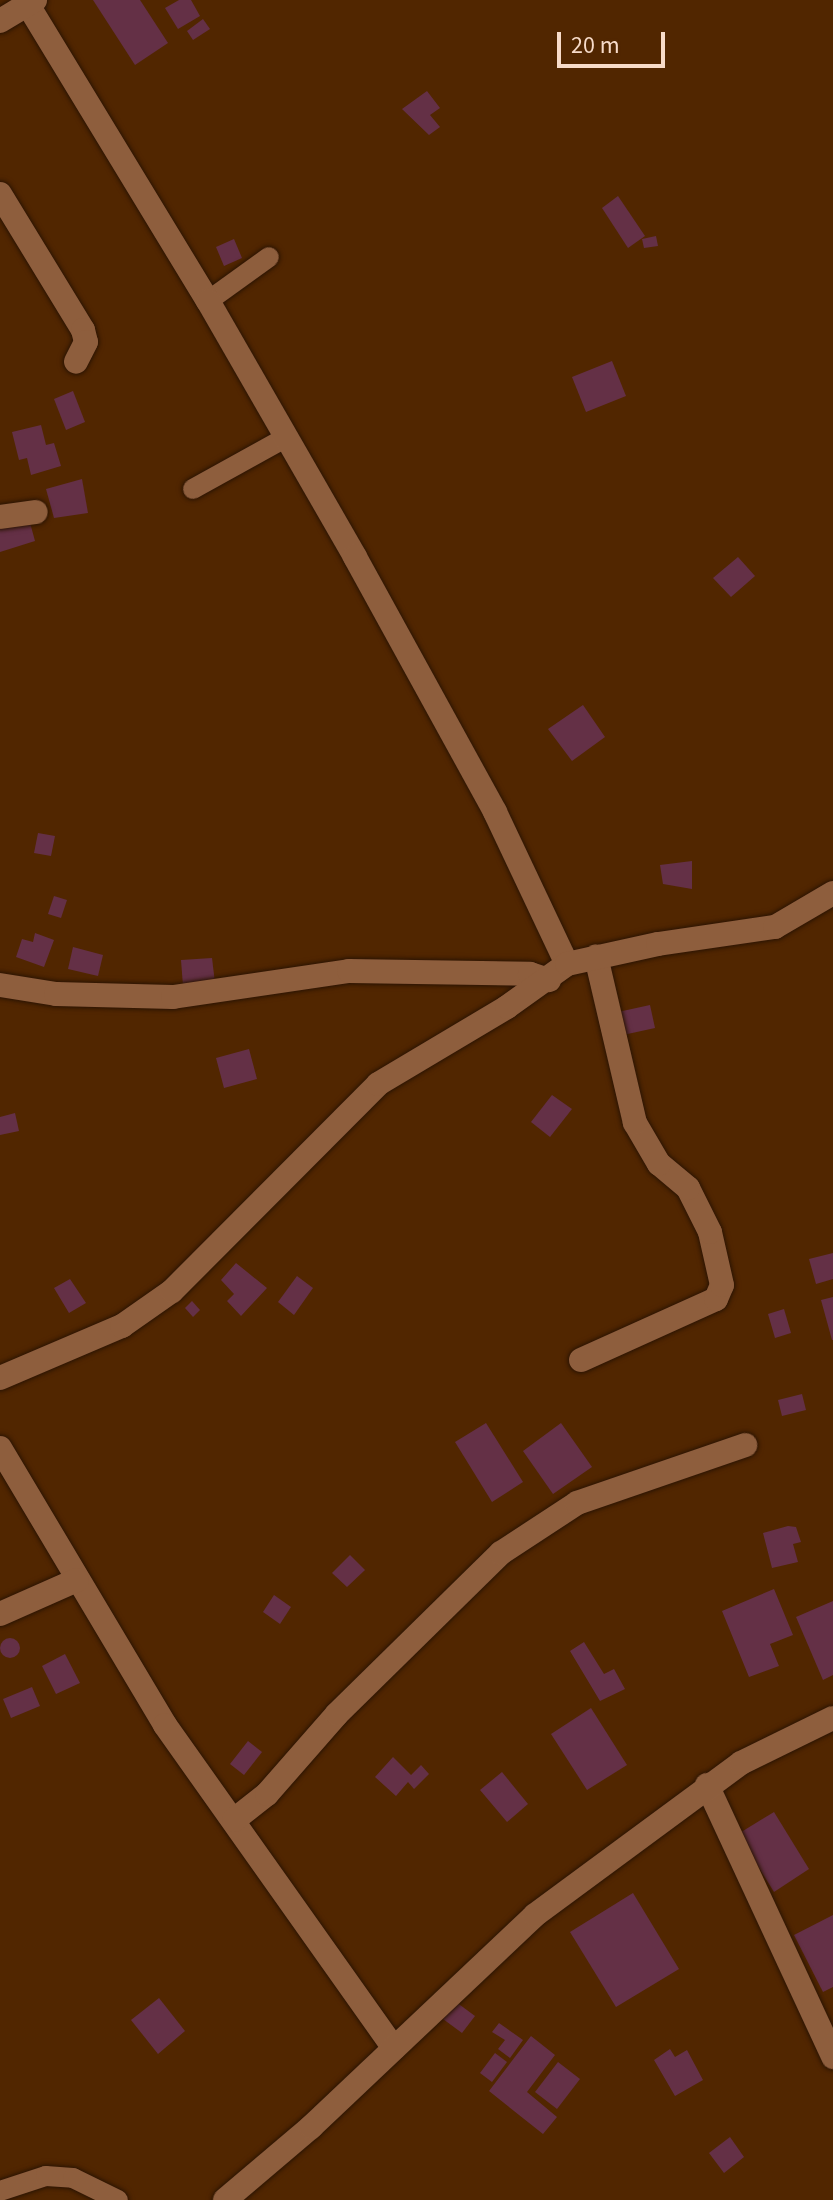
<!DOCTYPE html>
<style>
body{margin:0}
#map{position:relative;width:833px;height:2200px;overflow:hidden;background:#512600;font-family:"Source Sans 3",sans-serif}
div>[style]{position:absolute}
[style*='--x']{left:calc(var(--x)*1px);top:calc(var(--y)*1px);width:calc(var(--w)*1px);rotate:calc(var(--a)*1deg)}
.building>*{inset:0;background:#643046}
.round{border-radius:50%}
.roads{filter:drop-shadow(0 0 2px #2b1403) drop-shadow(0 0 2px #2b1403)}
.service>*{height:20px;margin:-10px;padding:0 10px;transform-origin:10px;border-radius:10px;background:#8e5e3d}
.minor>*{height:24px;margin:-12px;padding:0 12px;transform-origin:12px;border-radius:12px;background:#8e5e3d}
span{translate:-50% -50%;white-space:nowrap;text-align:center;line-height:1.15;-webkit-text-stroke:6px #512600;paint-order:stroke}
.scale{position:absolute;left:557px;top:32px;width:108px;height:36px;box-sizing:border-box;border:4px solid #f7dbc9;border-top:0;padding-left:10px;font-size:24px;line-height:28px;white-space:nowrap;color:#f7dbc9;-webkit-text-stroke:6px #512600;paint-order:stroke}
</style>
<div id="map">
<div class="building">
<div style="clip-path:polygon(93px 0,140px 0,168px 43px,135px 65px)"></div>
<div style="clip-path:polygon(179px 0,191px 0,200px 16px,178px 29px,165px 8px)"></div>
<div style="clip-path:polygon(203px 19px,210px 29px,193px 40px,187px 31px)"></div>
<div style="clip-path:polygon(427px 91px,440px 108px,430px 115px,440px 127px,429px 135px,402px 109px)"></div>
<div style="clip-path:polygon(618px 196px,645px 236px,628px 248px,602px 208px)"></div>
<div style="clip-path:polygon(656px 236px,658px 246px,644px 248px,642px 239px)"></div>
<div style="clip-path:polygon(234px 239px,242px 258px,224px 266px,216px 247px)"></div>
<div style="clip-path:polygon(612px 361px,626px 396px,586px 412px,572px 377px)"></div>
<div style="clip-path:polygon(73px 391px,85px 422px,66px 430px,54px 399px)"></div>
<div style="clip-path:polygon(41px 425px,46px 445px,54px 443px,61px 466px,31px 475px,27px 458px,19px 460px,12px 432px)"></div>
<div style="clip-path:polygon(82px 479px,88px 513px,54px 518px,46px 489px)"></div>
<div style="clip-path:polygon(29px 519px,35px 541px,0 552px,0 528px)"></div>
<div style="clip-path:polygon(738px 557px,755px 576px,731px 597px,713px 578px)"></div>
<div style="clip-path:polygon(583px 705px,605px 737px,572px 761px,548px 729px)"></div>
<div style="clip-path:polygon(38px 833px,55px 836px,51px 856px,34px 853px)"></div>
<div style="clip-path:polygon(692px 861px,692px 889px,663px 884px,660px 865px)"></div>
<div style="clip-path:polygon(54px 896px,67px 900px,61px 918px,48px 914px)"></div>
<div style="clip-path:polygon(35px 933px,54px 940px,44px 967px,16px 957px,22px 939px,33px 942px)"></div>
<div style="clip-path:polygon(73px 947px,103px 955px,98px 976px,68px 969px)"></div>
<div style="clip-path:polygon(212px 958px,215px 983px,183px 986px,181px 960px)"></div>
<div style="clip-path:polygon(650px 1005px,655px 1028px,623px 1035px,618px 1012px)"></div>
<div style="clip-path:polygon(249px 1049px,257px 1079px,224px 1088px,216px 1058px)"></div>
<div style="clip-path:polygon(552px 1095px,572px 1109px,550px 1137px,531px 1122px)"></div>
<div style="clip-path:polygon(15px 1113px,19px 1131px,0 1135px,0 1117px)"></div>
<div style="clip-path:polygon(833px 1253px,833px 1279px,816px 1284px,809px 1259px)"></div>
<div style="clip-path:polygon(236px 1263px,267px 1288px,241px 1316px,227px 1301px,234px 1294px,221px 1280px)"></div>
<div style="clip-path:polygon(297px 1276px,313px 1288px,294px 1315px,278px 1302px)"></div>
<div style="clip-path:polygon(70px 1279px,86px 1303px,69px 1313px,54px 1288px)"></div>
<div style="clip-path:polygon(833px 1297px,833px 1340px,832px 1340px,821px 1300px)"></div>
<div style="clip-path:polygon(192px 1301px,200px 1310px,193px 1317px,185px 1308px)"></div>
<div style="clip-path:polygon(784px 1309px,791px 1333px,775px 1338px,768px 1314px)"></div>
<div style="clip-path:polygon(802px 1394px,806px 1410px,782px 1416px,778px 1400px)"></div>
<div style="clip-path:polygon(486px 1423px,523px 1482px,492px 1502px,455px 1442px)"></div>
<div style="clip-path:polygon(561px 1423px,592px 1467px,553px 1494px,523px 1451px)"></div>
<div style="clip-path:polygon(788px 1526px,796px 1527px,801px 1542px,793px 1544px,798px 1562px,772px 1568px,763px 1533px)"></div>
<div style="clip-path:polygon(350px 1555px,365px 1570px,347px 1587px,332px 1573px)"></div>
<div style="clip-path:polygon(774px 1589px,793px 1635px,770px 1644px,779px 1666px,749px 1677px,722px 1611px)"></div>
<div style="clip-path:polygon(274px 1595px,291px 1607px,280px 1624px,263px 1612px)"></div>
<div style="clip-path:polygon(833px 1601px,833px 1675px,823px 1680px,796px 1617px)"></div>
<div class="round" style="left:0;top:1638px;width:20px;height:20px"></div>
<div style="clip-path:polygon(584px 1642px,604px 1674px,614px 1669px,625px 1689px,600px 1701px,570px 1651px)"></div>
<div style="clip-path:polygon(65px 1654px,80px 1683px,56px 1694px,42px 1666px)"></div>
<div style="clip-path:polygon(32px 1687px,40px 1706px,11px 1718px,3px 1699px)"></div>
<div style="clip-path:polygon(591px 1708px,627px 1765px,587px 1790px,551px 1734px)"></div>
<div style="clip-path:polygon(248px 1741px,262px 1752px,244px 1775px,230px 1764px)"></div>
<div style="clip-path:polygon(393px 1757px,411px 1775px,421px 1765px,429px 1774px,414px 1789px,408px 1782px,396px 1796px,375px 1777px)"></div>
<div style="clip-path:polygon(502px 1772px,528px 1804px,507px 1822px,480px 1790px)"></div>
<div style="clip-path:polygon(774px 1812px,809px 1869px,774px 1892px,738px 1834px)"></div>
<div style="clip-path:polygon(633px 1893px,679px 1969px,616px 2007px,570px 1932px)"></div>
<div style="clip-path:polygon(833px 1915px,833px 1987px,823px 1992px,794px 1935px)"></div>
<div style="clip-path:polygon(159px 1998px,185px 2031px,158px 2054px,131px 2020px)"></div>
<div style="clip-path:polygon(456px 2002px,475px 2016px,462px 2033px,443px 2019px)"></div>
<div style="clip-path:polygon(499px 2023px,523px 2040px,510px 2058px,498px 2049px,505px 2040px,492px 2032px)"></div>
<div style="clip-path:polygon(531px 2036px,555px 2055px,527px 2092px,557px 2117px,543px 2134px,489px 2091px)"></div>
<div style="clip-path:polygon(670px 2049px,675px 2057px,687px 2050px,703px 2080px,675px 2096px,654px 2060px)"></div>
<div style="clip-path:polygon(495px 2053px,507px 2062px,492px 2082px,480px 2073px)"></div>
<div style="clip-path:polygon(558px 2062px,580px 2079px,557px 2109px,535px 2092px)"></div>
<div style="clip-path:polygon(730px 2137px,744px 2157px,724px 2173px,709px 2153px)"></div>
</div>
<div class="roads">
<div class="service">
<div style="--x:208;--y:301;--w:75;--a:-35.8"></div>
<div style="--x:193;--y:489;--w:105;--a:-29"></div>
<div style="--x:0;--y:2191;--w:48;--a:-18.1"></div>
<div style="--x:46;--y:2176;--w:27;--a:4"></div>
<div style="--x:73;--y:2178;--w:50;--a:26.1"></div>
</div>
<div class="minor">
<div style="--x:28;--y:5;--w:346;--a:58.7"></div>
<div style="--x:208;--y:301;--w:295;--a:60.1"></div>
<div style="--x:355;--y:557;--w:291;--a:61.2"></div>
<div style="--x:495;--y:812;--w:168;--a:64.7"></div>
<div style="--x:0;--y:21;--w:41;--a:-31"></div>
<div style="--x:0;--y:194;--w:159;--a:58.6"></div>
<div style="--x:83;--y:330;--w:12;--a:76"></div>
<div style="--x:86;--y:342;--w:22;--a:117"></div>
<div style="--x:0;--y:517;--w:36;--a:-8"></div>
<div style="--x:0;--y:985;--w:57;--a:9.1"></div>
<div style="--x:56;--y:994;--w:117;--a:1.5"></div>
<div style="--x:173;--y:997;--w:178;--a:-8.4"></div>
<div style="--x:349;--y:971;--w:181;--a:0.9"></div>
<div style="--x:530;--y:974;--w:20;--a:18"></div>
<div style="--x:581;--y:1360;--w:148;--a:-24.3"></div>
<div style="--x:716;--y:1299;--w:15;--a:-67"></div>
<div style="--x:722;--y:1285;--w:54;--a:-102.8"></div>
<div style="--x:710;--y:1232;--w:49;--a:-116.6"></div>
<div style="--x:688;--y:1188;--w:38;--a:-140"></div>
<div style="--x:659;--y:1164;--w:48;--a:-120.3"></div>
<div style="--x:635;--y:1123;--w:171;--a:-103.2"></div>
<div style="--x:0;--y:1378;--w:133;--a:-23.1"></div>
<div style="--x:122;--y:1326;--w:61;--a:-35"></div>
<div style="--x:172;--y:1291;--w:292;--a:-45.1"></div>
<div style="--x:378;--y:1084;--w:150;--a:-30.8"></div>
<div style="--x:507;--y:1007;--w:74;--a:-35.6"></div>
<div style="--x:567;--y:964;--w:93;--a:-12.4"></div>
<div style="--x:658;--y:944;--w:118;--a:-8.3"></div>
<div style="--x:775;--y:927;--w:67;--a:-30.4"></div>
<div style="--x:0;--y:1448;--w:322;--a:59.2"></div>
<div style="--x:165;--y:1725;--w:396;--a:54.7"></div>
<div style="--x:0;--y:1614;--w:84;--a:-23.8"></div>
<div style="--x:707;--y:1785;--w:300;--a:65.1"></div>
<div style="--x:234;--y:1820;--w:42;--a:-38.2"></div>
<div style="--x:267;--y:1794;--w:106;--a:-48.8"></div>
<div style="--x:337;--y:1714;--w:230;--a:-44.5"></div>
<div style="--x:501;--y:1553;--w:91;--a:-33.3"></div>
<div style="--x:577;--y:1503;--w:178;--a:-19"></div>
<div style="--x:225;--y:2200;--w:113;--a:-40.3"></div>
<div style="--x:311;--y:2127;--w:308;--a:-43.4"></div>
<div style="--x:535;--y:1915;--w:256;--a:-36.4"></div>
<div style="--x:741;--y:1763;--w:102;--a:-26.1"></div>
</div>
</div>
<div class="scale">20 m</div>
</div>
